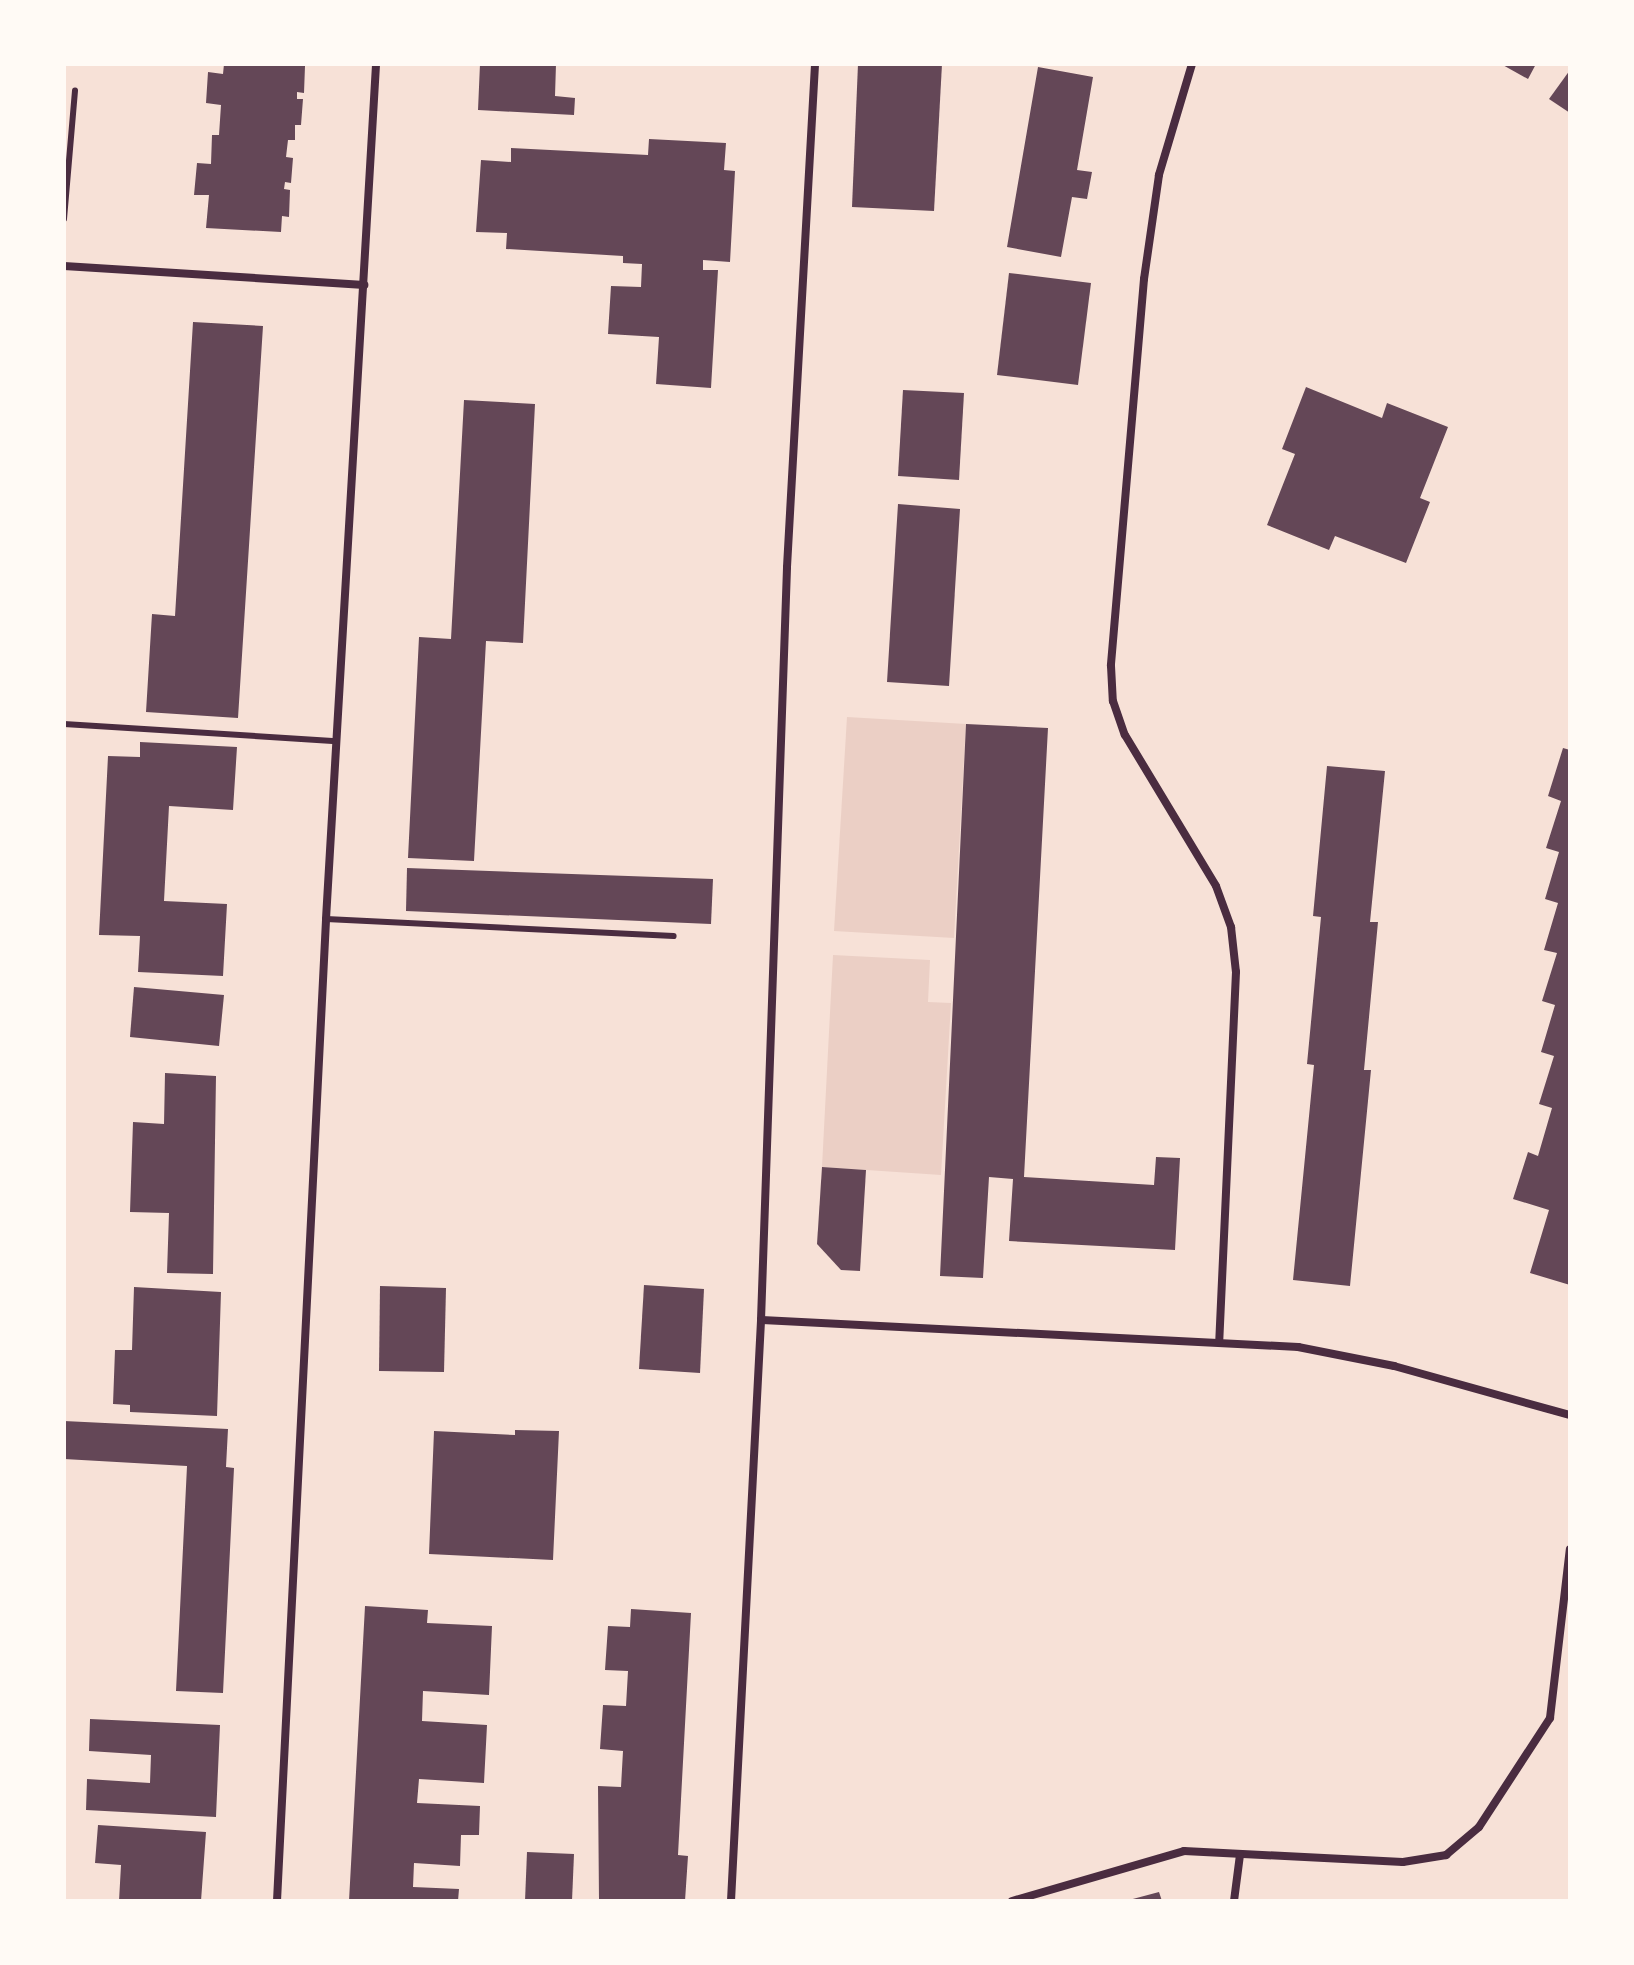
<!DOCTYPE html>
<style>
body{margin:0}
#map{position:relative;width:1634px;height:1965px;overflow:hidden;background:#f7e1d7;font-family:"Public Sans",sans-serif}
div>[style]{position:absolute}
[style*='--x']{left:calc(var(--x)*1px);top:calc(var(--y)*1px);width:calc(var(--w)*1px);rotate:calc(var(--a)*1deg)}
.green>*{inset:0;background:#ebcfc5}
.building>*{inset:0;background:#644757}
.service>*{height:6px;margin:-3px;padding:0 3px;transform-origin:3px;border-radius:3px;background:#4a2c40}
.minor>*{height:8px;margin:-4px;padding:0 4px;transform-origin:4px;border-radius:4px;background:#4a2c40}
span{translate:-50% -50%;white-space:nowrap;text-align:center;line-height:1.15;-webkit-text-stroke:6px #fffaf5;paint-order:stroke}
.frame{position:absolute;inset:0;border:66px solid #fffaf5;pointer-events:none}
</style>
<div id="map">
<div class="green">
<div style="clip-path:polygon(847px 717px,966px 724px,954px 938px,834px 931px)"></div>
<div style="clip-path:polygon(833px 955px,930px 960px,928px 1002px,951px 1003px,941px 1175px,822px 1167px)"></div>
</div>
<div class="building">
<div style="clip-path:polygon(224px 64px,305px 66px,304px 93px,297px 92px,297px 99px,303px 99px,301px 125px,295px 125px,295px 140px,288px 140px,286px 157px,293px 158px,291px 183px,285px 182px,284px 189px,290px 190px,289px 217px,282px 216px,281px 232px,206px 228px,209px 195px,194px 195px,197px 163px,211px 164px,212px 135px,219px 135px,221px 105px,206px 103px,208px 72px,223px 74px)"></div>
<div style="clip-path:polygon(480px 64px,556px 64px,555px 96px,575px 98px,574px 115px,478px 110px)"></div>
<div style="clip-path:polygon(858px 64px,942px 64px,934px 211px,852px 207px)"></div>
<div style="clip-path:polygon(1501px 64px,1536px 64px,1528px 79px)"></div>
<div style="clip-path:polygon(1038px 67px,1093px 77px,1077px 170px,1092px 172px,1087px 199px,1072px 197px,1061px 257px,1007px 247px)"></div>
<div style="clip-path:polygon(1570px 70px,1570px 113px,1549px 99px)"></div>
<div style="clip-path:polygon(649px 139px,726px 143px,724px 170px,735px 171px,730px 262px,703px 260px,703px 270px,718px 270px,711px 388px,656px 384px,659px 337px,608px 334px,611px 286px,641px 287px,642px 264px,623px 263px,623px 256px,506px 249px,507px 233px,476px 232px,481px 160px,511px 162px,511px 148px,648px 155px)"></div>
<div style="clip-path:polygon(1009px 273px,1091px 283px,1078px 385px,997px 375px)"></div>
<div style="clip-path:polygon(193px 322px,263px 326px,238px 718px,146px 712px,152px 614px,175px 616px)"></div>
<div style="clip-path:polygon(1306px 387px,1382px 418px,1387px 403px,1448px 427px,1420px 498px,1430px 502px,1406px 563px,1335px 536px,1329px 550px,1267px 525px,1295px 454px,1282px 449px)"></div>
<div style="clip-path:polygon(903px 390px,964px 393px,959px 480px,898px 476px)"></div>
<div style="clip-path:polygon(464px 400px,535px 404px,523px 643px,486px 641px,474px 861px,408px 858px,419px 637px,451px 639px)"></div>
<div style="clip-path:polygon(898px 504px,960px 509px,949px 686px,887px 682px)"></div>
<div style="clip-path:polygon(966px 724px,1048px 728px,1024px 1177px,1154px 1185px,1156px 1157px,1180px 1158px,1175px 1250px,1009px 1241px,1013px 1179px,989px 1177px,983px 1278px,940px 1276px)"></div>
<div style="clip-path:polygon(140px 742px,237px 747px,233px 810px,169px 806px,164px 901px,227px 904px,223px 976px,138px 972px,140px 936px,99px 935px,108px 756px,140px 757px)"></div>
<div style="clip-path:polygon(1563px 748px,1570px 750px,1570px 1285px,1530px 1273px,1549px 1210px,1513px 1199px,1528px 1152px,1538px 1156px,1552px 1108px,1539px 1104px,1554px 1056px,1541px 1052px,1555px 1005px,1542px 1001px,1557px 953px,1544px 950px,1558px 903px,1545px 899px,1559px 852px,1546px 848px,1561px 801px,1548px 796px)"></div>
<div style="clip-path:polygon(1327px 766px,1385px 771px,1370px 922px,1378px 922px,1364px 1070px,1371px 1070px,1350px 1286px,1293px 1280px,1314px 1065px,1307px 1064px,1321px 917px,1313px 916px)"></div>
<div style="clip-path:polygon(407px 868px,713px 879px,711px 924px,406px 911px)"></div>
<div style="clip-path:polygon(134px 987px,224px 995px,219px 1046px,130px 1037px)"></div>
<div style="clip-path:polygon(165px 1073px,216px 1076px,213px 1274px,167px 1273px,169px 1213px,130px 1212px,133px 1122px,164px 1124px)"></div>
<div style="clip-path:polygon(822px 1167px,866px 1170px,860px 1271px,841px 1270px,817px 1244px)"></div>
<div style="clip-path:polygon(644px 1285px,704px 1289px,700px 1373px,639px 1369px)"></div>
<div style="clip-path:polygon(380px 1286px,446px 1288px,444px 1372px,379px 1371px)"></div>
<div style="clip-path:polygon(134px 1287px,221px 1292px,217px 1416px,130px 1412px,130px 1405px,113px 1404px,115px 1350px,132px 1350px)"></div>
<div style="clip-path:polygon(64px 1421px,228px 1429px,226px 1467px,234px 1468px,223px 1693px,176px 1691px,187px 1466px,64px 1459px)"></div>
<div style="clip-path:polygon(515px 1430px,559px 1431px,553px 1560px,429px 1554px,434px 1431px,515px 1435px)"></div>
<div style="clip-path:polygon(365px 1606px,428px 1610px,427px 1623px,492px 1626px,489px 1695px,423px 1691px,422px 1721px,487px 1725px,484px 1783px,419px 1779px,417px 1803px,480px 1806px,479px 1835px,461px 1835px,460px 1866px,414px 1863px,413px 1887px,459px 1889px,458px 1901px,349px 1901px)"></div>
<div style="clip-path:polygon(631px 1609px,691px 1613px,678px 1855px,688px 1856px,685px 1901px,599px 1901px,598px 1786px,621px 1787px,623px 1751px,600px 1749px,603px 1705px,626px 1706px,628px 1671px,605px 1670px,608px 1626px,630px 1627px)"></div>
<div style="clip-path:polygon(90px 1719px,220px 1725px,216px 1817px,86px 1810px,87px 1779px,150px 1783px,151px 1755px,89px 1751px)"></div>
<div style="clip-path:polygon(98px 1825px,206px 1832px,201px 1901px,119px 1901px,121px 1865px,95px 1863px)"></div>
<div style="clip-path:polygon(527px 1852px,574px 1854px,572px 1901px,525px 1901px)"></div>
<div style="clip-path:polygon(1159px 1892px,1162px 1901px,1129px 1901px,1129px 1900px)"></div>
</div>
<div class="service">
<div style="--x:64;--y:219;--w:129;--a:-85.1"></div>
<div style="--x:64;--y:724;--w:273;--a:3.6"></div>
<div style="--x:326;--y:919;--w:348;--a:2.8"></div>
</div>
<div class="minor">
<div style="--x:1192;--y:64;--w:116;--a:106.6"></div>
<div style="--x:1159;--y:175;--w:105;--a:98.2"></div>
<div style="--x:1144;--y:279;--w:388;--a:94.9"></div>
<div style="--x:1111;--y:666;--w:35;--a:87"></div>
<div style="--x:1113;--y:701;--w:36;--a:71"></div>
<div style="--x:1125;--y:735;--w:176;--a:58.9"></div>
<div style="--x:1216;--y:886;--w:44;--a:69.9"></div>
<div style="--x:1231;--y:927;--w:45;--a:83.7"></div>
<div style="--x:1236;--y:972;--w:368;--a:92.6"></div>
<div style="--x:64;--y:266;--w:301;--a:3.6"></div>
<div style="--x:761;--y:1320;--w:538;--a:2.88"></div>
<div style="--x:1298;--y:1347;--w:98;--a:11.2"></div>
<div style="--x:1394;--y:1366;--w:183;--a:15.6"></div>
<div style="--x:277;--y:1901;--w:983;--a:-87.14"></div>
<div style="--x:326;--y:919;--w:856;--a:-86.65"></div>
<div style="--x:731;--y:1901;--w:582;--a:-87.04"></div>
<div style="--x:761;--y:1320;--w:753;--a:-88.02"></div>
<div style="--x:787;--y:567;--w:504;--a:-86.81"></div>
<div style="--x:1012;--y:1901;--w:179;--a:-16.2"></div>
<div style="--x:1184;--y:1851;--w:219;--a:2.9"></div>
<div style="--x:1403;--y:1862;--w:44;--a:-9.2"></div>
<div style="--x:1446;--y:1855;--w:43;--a:-40.3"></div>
<div style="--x:1479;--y:1827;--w:130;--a:-56.9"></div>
<div style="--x:1550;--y:1718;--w:170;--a:-83.3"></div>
<div style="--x:1234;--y:1901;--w:46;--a:-82.6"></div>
</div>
<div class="frame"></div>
</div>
